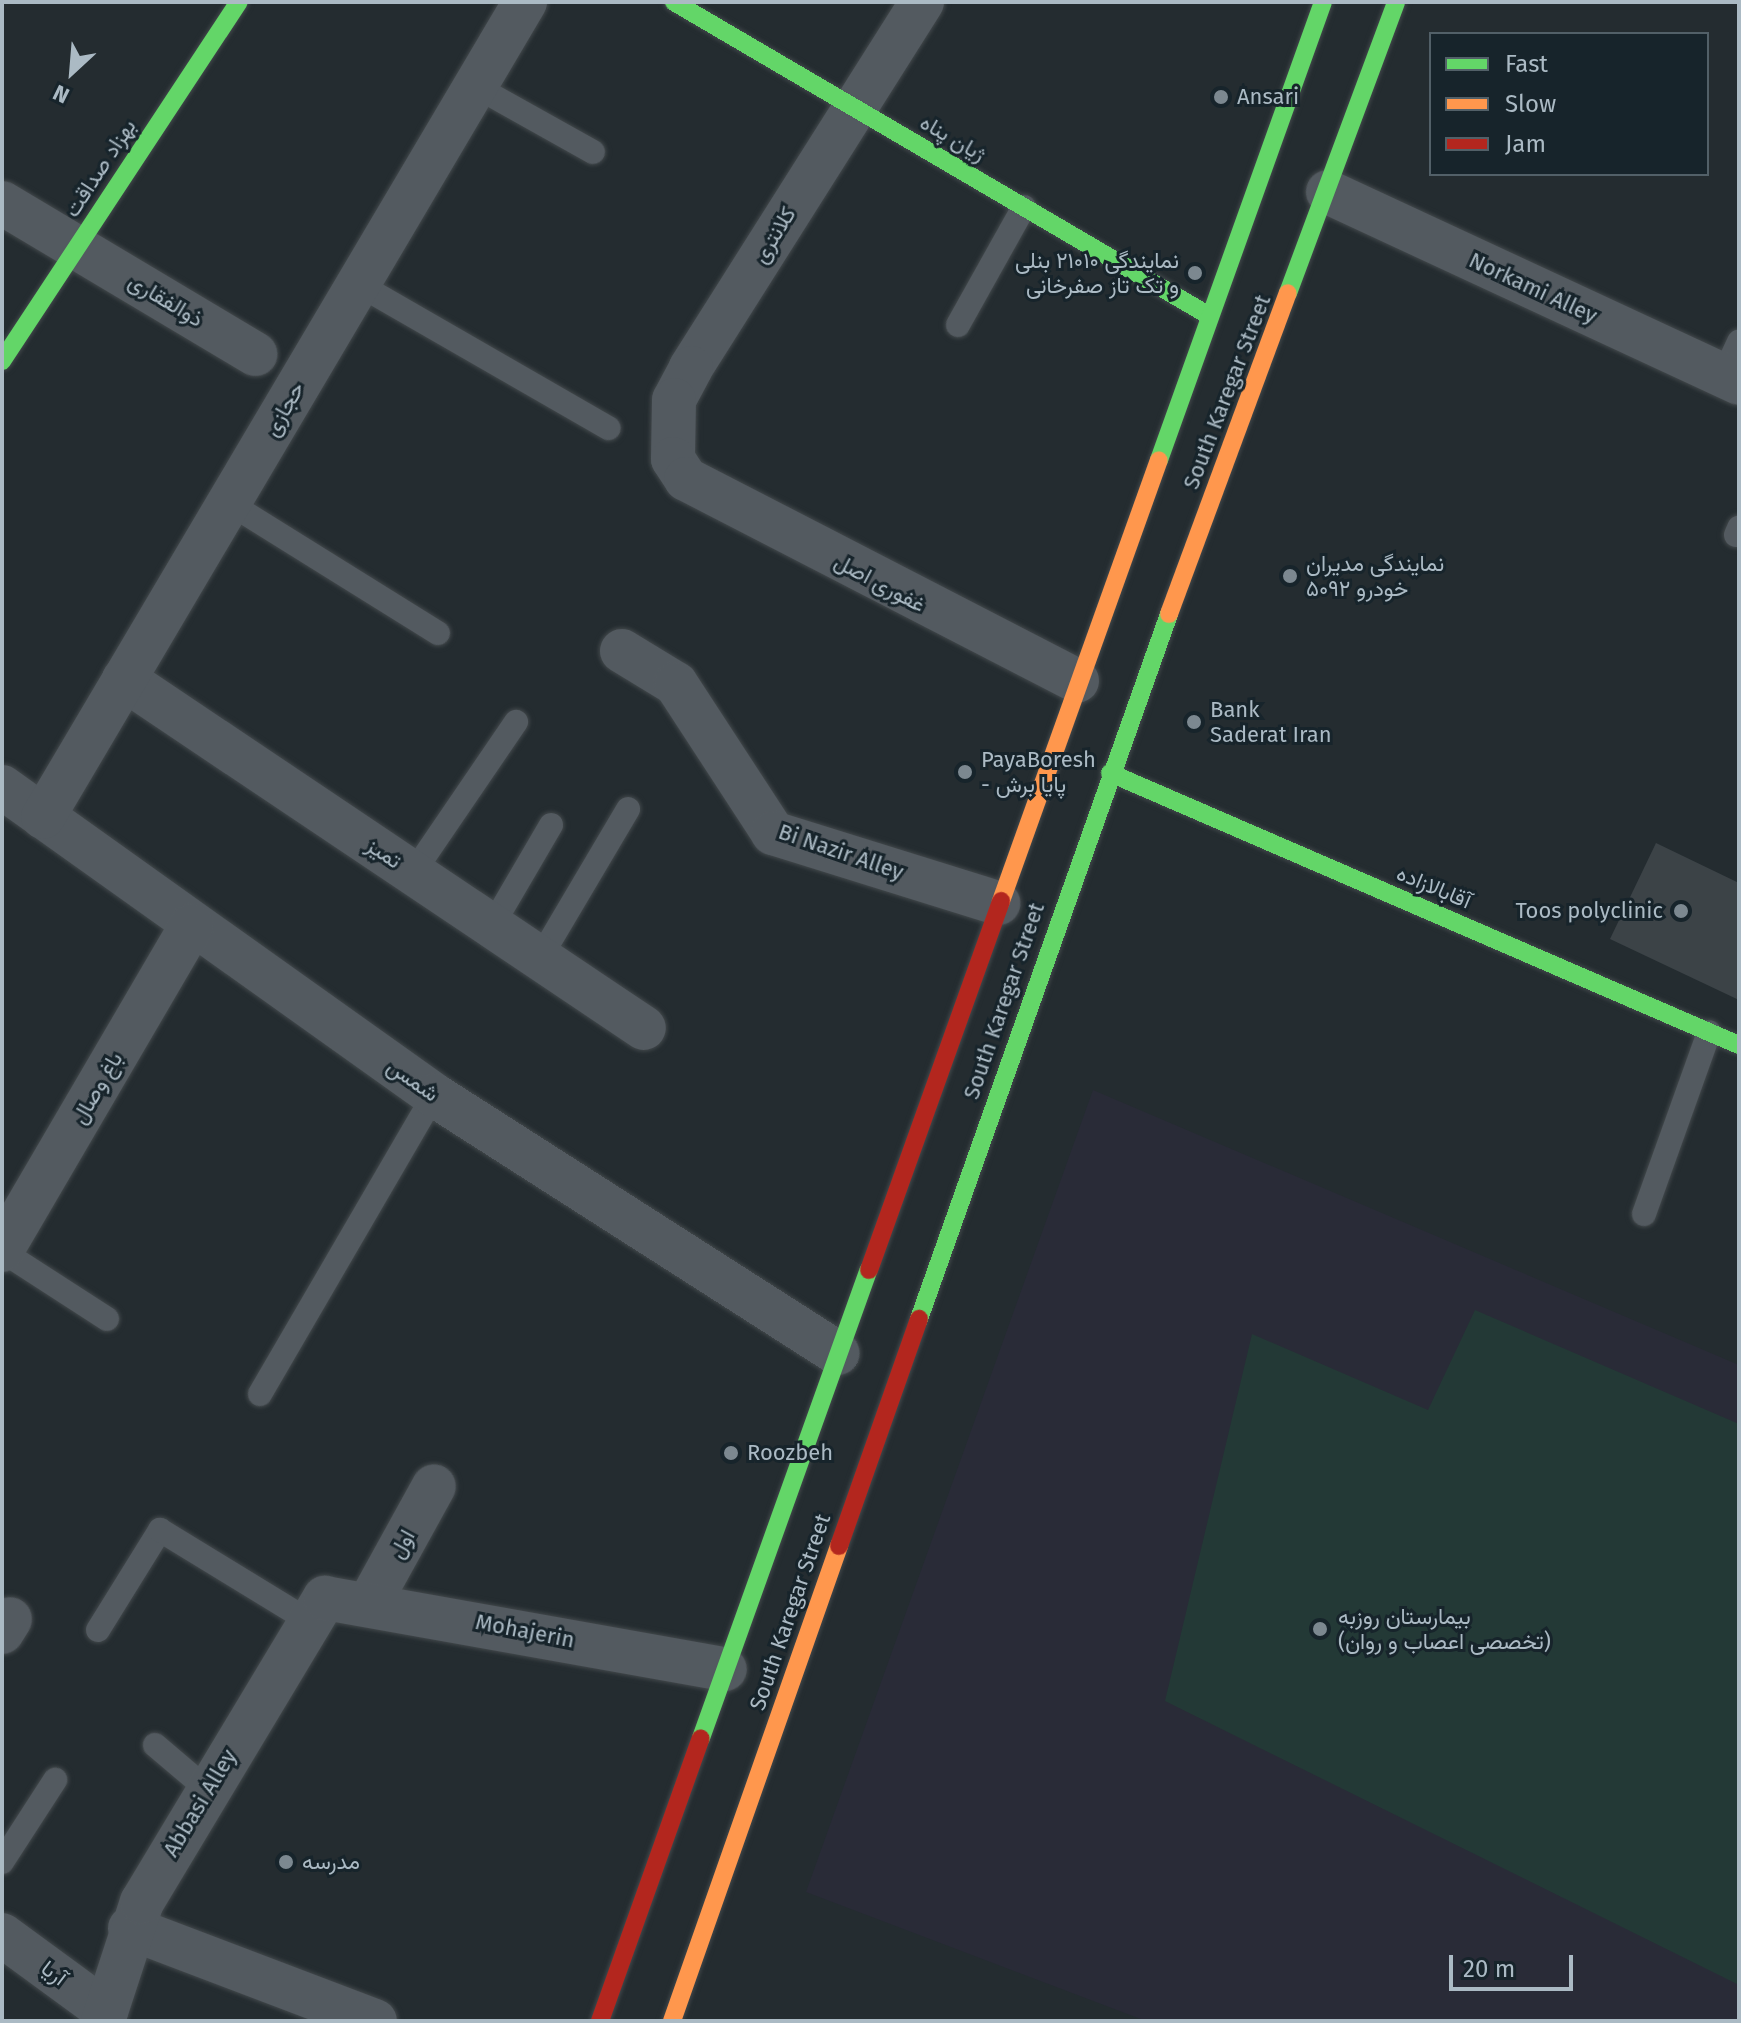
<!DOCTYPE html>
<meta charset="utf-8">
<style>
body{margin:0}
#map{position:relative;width:1741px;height:2023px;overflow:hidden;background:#242c30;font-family:"Fira Sans",Vazirmatn,sans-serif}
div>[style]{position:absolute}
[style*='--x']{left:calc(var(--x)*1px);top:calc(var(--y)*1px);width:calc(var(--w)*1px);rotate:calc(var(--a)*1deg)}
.medical>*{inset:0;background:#292b37}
.green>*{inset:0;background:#233936}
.building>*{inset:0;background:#3c4347}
.roads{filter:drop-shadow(0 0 2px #42484b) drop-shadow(0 0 2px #42484b)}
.lane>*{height:24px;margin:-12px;padding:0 12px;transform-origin:12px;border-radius:12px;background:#535a60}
.street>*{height:44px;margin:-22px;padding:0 22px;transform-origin:22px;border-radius:22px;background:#535a60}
.fast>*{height:18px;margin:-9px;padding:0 9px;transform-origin:9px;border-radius:9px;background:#63d668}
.slow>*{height:18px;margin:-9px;padding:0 9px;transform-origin:9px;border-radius:9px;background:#ff974d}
.jam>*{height:18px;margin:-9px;padding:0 9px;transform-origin:9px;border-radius:9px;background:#b3261e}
.dots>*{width:22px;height:22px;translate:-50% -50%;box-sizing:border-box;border:4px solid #17242b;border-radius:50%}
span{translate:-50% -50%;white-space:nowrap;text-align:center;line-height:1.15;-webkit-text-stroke:6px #17242b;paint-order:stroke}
.poi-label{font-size:22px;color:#abbac4}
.left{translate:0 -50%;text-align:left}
.right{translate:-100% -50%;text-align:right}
.street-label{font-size:22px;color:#abbac4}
.frame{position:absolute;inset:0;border:4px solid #abbac4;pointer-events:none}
.legend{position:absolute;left:1429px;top:32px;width:280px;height:144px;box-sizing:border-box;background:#17242b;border:2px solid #526068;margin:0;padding:10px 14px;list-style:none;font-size:24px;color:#abbac4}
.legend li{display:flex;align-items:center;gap:16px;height:40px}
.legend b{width:40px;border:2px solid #526068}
.north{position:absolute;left:32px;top:32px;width:80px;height:80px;-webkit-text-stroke:6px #17242b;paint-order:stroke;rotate:206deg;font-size:22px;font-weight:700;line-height:32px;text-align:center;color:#abbac4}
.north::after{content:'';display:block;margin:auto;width:28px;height:36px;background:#abbac4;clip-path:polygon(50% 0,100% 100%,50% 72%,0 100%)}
.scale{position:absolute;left:1449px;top:1955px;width:124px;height:36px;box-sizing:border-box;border:4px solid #abbac4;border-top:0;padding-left:10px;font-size:24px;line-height:28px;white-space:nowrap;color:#abbac4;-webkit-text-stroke:6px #17242b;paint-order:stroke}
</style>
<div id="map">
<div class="medical">
<div style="clip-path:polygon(1093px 1090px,1739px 1365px,1739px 2021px,1146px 2021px,806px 1892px)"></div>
</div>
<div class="green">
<div style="clip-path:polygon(1475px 1310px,1739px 1424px,1739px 1985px,1165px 1701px,1252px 1334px,1428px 1410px)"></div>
</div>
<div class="building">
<div style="clip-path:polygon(1656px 843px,1739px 883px,1739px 1000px,1610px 939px)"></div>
</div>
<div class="roads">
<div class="lane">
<div style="--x:475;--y:86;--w:135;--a:29.2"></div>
<div style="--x:358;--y:284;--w:289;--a:29.9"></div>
<div style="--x:958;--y:325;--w:135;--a:-60.8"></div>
<div style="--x:1723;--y:376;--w:38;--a:-65"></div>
<div style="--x:229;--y:503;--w:246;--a:31.9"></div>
<div style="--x:1736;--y:535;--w:8;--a:-67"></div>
<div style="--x:413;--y:873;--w:183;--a:-55.7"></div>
<div style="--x:492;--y:926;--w:117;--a:-59.7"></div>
<div style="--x:540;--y:958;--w:173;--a:-59.4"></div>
<div style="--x:1644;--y:1214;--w:193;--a:-70.3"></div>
<div style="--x:2;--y:1251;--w:125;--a:32.9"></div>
<div style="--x:260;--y:1394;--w:346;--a:-59.8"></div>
<div style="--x:98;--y:1630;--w:118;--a:-58.2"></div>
<div style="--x:160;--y:1530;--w:175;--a:31.4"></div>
<div style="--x:155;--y:1745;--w:70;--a:40.3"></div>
<div style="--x:2;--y:1862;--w:98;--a:-57.1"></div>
</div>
<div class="street">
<div style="--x:922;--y:2;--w:433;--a:122.3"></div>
<div style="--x:691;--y:368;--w:36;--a:118"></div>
<div style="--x:674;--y:400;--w:59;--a:91"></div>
<div style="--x:673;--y:459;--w:24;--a:57"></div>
<div style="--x:686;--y:479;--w:440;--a:27.3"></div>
<div style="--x:1328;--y:192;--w:453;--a:24.9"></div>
<div style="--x:2;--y:203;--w:295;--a:30.8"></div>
<div style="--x:622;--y:651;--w:63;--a:31.4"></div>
<div style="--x:676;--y:684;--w:178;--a:56.9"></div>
<div style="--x:773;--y:833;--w:236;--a:17.3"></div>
<div style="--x:124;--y:679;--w:626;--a:33.87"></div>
<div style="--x:2;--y:787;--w:531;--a:35.49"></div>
<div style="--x:434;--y:1095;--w:479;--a:32.6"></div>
<div style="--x:43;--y:817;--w:947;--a:-59.4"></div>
<div style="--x:2;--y:1250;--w:376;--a:-59.7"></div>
<div style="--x:370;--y:1602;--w:132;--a:-61.1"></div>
<div style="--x:2;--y:1632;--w:15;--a:-58"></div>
<div style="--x:130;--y:1928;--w:262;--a:20.8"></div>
<div style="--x:2;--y:1935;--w:129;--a:36.2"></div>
<div style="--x:103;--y:2021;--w:125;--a:-71.9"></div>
<div style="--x:142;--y:1902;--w:355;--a:-59"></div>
<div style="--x:325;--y:1598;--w:406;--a:10.1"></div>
</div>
<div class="fast">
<div style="--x:674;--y:2;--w:619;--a:30.38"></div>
<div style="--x:1288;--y:293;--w:310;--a:-69.6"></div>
<div style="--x:2;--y:361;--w:430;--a:-56.6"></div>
<div style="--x:1159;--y:460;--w:486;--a:-70.3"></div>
<div style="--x:1110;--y:773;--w:685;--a:23.39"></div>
<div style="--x:919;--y:1319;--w:748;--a:-70.47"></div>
<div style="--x:701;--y:1738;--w:497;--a:-70.3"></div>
</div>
<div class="slow">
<div style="--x:1169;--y:614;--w:342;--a:-69.7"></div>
<div style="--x:1001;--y:901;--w:468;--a:-70.3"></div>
<div style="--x:672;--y:2021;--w:504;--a:-70.63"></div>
</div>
<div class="jam">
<div style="--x:869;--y:1270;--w:392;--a:-70.3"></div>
<div style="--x:839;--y:1546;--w:241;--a:-70.6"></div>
<div style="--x:600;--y:2021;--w:300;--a:-70.4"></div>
</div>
</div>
<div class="dots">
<div style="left:1221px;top:97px;background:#7c8890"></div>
<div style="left:1195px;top:273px;background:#7c8890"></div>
<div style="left:1290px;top:576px;background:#7c8890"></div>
<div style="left:1194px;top:722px;background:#7c8890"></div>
<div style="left:965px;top:772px;background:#7c8890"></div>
<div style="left:1681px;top:911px;background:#7c8890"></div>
<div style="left:731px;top:1453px;background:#7c8890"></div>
<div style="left:1320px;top:1629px;background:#7c8890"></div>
<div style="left:286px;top:1862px;background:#7c8890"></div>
</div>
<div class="poi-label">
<span class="left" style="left:1237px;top:97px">Ansari</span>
<span class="right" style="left:1179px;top:273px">نمایندگی ۲۱۰۱۰ بنلی<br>و تک تاز صفرخانی</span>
<span class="left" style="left:1306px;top:576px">نمایندگی مدیران<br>خودرو ۵۰۹۲</span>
<span class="left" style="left:1210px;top:722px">Bank<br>Saderat Iran</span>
<span class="left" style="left:981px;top:772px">PayaBoresh<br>- پایا برش</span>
<span class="right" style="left:1663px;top:911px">Toos polyclinic</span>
<span class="left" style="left:747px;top:1453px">Roozbeh</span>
<span class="left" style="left:1338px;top:1629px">بیمارستان روزبه<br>(تخصصی اعصاب و روان)</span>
<span class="left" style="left:302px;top:1862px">مدرسه</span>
</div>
<div class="street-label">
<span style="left:953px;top:138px;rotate:30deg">ژیان پناه</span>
<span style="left:100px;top:168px;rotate:-57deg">بهزاد صداقت</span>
<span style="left:774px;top:235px;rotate:-58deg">کلانتری</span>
<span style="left:1533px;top:288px;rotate:25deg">Norkami Alley</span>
<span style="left:166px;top:300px;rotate:31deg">ذوالفقاری</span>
<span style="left:1227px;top:392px;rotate:-69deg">South Karegar Street</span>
<span style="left:284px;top:409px;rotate:-60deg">حجازی</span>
<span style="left:880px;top:583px;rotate:28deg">غفوری اصل</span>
<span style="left:841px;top:852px;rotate:19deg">Bi Nazir Alley</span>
<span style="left:384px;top:853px;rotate:34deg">تمیز</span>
<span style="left:1434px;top:887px;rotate:23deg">آقابالازاده</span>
<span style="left:1004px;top:1001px;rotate:-71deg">South Karegar Street</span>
<span style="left:413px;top:1080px;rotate:35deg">شمس</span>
<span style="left:97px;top:1088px;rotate:-60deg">باغ وصال</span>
<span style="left:402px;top:1544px;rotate:-61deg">اول</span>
<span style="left:790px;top:1612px;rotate:-71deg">South Karegar Street</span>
<span style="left:525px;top:1631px;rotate:11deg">Mohajerin</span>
<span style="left:200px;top:1803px;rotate:-59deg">Abbasi Alley</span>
<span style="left:54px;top:1973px;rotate:37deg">آریا</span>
</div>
<div class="frame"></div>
<ul class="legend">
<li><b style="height:10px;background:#63d668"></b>Fast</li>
<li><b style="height:10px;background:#ff974d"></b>Slow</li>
<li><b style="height:10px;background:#b3261e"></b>Jam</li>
</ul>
<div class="north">N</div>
<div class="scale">20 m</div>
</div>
